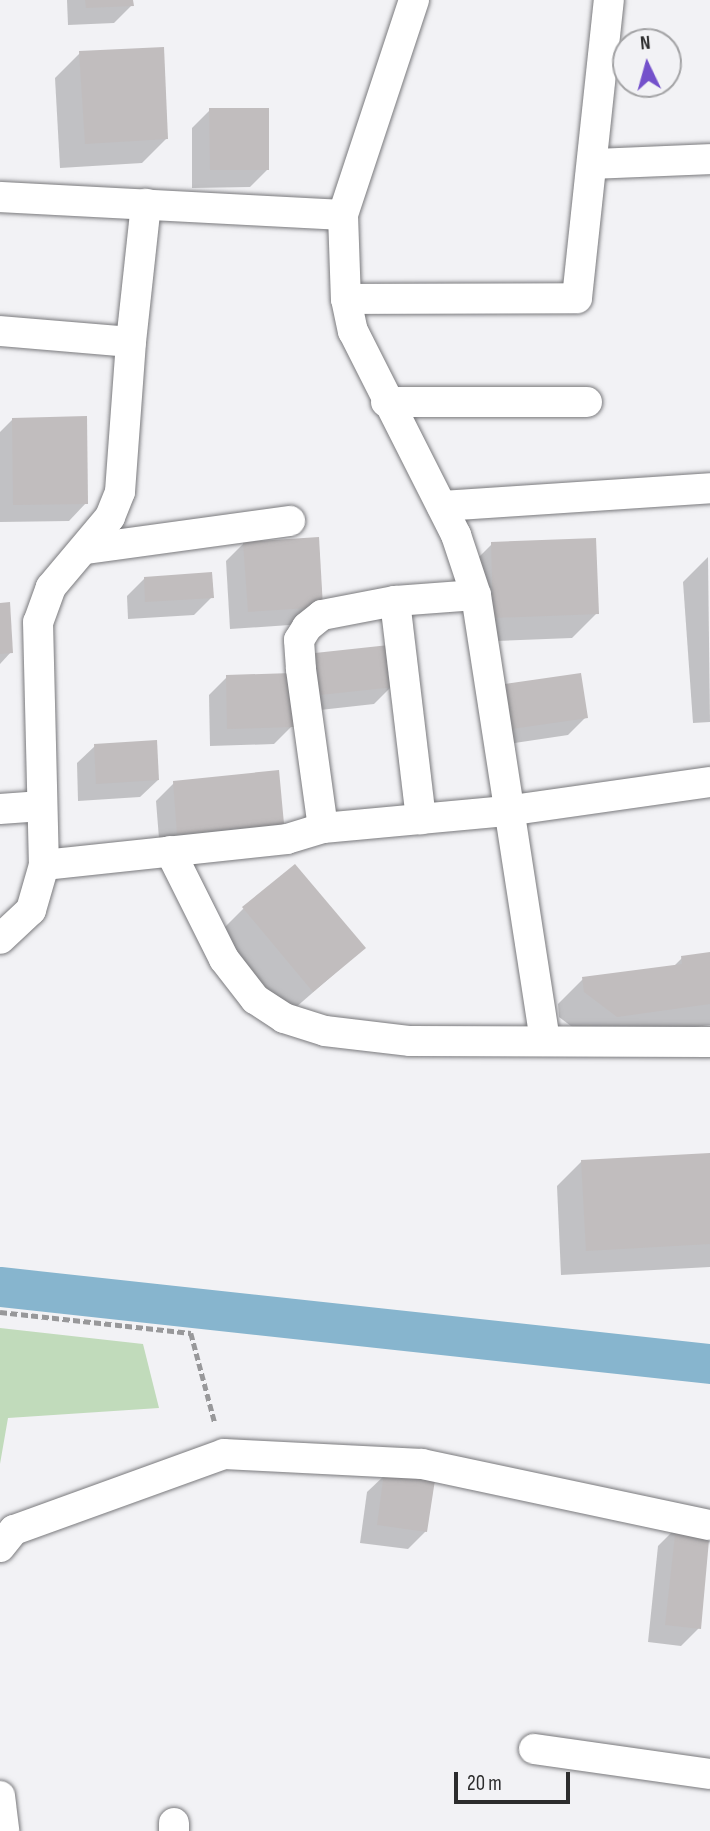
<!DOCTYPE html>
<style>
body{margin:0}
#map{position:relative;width:710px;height:1831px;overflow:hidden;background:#f2f2f5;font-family:"Sofia Sans Condensed",sans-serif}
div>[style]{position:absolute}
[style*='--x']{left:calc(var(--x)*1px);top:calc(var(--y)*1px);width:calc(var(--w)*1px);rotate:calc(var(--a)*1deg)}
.green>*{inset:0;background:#c1dbbb}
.shadow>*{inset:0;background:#0003}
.canal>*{height:40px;margin:-20px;padding:0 20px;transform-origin:20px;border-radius:20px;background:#87b5ce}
.building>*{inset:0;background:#c1bdbe}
.path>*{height:4.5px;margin-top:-2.25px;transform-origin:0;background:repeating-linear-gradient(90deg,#98989a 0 7px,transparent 0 10.5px)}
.roads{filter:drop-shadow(0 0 2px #7a7a7d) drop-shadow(0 0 2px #7a7a7d)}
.minor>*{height:30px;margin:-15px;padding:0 15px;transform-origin:15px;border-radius:15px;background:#fff}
span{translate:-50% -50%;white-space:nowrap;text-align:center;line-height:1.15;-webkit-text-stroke:6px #f2f2f5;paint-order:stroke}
.north{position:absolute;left:612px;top:28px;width:70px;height:70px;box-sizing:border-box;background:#f2f2f5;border:2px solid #a3a3a5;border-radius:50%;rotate:355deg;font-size:19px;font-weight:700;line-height:28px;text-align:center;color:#2c2c2d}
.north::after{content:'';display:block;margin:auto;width:24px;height:32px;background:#7451cb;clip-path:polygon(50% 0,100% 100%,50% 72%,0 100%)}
.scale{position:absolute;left:454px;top:1772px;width:116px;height:32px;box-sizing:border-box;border:4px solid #2c2c2d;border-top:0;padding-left:9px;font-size:21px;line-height:24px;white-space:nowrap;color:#2c2c2d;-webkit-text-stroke:5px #f2f2f5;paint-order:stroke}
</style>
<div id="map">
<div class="green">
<div style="clip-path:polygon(0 1328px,143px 1344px,159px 1408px,8px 1418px,0 1464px)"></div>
</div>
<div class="shadow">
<div style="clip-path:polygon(67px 0,132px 0,132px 5px,114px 23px,68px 25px)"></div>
<div style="clip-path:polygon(80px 53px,167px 138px,142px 163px,60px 168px,55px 78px)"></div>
<div style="clip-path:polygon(210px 110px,268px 169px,250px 187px,192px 188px,192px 128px)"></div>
<div style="clip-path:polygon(13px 419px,86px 503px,69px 521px,0 522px,0 432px)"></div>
<div style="clip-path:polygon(244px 543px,322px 606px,304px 624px,230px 629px,226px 561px)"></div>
<div style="clip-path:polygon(492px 544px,597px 613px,572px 638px,469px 642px,467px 569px)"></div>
<div style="clip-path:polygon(708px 557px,710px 722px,693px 723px,683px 582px)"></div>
<div style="clip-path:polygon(145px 578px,212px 597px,194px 615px,128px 619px,127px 596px)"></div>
<div style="clip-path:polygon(0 605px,11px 652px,0 664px)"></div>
<div style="clip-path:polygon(315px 655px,392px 686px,374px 704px,302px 712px,297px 673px)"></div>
<div style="clip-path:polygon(227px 677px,292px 726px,274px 744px,210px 746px,209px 695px)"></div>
<div style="clip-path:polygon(499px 686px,586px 717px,568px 735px,487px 747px)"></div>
<div style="clip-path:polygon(95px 746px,158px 780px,140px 797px,78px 801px,77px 763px)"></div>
<div style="clip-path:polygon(174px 783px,282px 823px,264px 841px,160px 851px,156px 801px)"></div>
<div style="clip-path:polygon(244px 908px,364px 948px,287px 1015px,219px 933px)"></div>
<div style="clip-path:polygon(710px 954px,710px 1025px,591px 1041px,559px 1017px,558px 1004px,583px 979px,673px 967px,682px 958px)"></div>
<div style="clip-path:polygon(710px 1155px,710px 1267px,561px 1275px,557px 1186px,582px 1161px)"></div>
<div style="clip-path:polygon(385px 1475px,426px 1531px,408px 1549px,360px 1543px,367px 1492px)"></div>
<div style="clip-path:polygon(676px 1528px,699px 1628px,681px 1646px,648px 1642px,658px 1546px)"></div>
</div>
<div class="canal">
<div style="--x:0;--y:1287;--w:714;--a:6.19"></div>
</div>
<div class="building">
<div style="clip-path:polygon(85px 0,133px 0,134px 6px,86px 8px)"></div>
<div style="clip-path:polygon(164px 47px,168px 139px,85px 144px,79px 51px)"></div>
<div style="clip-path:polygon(209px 108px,269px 108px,269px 170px,210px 170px)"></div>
<div style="clip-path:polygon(87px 416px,88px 504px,13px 505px,12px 418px)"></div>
<div style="clip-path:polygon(319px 537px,323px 607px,248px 612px,243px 542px)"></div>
<div style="clip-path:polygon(596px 538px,599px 614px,493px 618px,491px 542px)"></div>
<div style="clip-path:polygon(212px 572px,214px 598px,145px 602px,144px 577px)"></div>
<div style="clip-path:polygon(10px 602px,13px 653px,0 654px,0 603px)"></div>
<div style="clip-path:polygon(389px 645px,394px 687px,320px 695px,315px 653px)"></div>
<div style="clip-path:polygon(292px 673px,294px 727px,227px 729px,226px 675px)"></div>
<div style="clip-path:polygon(581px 673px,588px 718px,505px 730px,498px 685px)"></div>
<div style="clip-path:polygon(157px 740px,159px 780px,96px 784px,94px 744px)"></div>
<div style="clip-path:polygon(279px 770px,284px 824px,177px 834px,173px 781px)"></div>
<div style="clip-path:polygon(295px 864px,366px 948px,313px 992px,242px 907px)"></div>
<div style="clip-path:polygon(710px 952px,710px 1004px,617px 1017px,584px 992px,582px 977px,682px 964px,681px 956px)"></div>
<div style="clip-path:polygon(710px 1153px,710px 1244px,586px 1251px,581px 1160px)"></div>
<div style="clip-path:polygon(384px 1473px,435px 1480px,427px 1532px,377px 1525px)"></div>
<div style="clip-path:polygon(676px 1526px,710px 1529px,701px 1629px,665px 1625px)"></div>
</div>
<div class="path">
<div style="--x:0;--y:1312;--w:192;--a:6.3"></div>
<div style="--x:191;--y:1333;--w:93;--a:75.1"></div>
</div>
<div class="roads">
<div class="minor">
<div style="--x:414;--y:0;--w:226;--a:108.3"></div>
<div style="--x:343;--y:215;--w:84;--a:88"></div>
<div style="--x:346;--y:299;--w:33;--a:78"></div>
<div style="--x:353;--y:331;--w:229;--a:63.2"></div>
<div style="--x:456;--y:535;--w:63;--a:71.6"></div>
<div style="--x:476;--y:595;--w:451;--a:81.2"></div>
<div style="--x:593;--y:164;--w:117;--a:-2.4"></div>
<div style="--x:0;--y:197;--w:343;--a:3"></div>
<div style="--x:346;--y:299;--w:231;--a:-0.2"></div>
<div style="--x:577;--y:298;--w:300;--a:-83.9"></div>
<div style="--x:0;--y:331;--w:131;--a:4.8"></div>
<div style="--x:131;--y:342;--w:150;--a:94.2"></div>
<div style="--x:120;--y:492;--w:27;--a:112"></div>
<div style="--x:110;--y:517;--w:92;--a:130.1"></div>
<div style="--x:51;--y:587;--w:37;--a:110"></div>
<div style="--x:38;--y:622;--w:243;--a:88.6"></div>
<div style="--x:44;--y:865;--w:47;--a:106.1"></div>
<div style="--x:31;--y:910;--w:42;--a:136.9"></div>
<div style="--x:131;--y:342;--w:139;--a:-83.8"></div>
<div style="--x:386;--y:402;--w:201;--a:0"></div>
<div style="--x:442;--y:506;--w:269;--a:-3.8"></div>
<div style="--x:85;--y:549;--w:207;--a:-7.8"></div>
<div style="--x:395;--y:601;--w:220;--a:83.2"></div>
<div style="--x:0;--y:809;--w:42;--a:-4.1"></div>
<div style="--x:323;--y:828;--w:161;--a:-97.9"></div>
<div style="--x:301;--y:669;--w:29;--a:-94"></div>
<div style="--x:299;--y:640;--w:15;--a:-58"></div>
<div style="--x:307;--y:627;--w:19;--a:-39"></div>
<div style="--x:322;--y:615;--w:74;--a:-10.9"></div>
<div style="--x:395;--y:601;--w:81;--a:-4.2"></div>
<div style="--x:170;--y:851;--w:121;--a:63.4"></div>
<div style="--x:224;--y:959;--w:51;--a:52.2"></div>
<div style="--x:255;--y:999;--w:35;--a:33"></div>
<div style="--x:284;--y:1018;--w:43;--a:17.6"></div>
<div style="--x:325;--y:1031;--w:86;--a:6.7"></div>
<div style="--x:410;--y:1041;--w:300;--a:0.2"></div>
<div style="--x:44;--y:865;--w:244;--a:-6.1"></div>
<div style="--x:287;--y:839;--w:38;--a:-17"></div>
<div style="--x:323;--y:828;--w:184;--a:-5.3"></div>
<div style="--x:506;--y:811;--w:206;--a:-8.1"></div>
<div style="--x:0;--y:1547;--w:22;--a:-51"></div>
<div style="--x:14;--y:1530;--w:223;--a:-19.9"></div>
<div style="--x:224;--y:1454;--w:198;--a:2.9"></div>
<div style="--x:422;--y:1464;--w:294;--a:12"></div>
<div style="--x:534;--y:1749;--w:178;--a:8.1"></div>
<div style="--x:0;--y:1796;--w:35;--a:83"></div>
<div style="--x:174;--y:1831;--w:8;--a:-90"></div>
</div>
</div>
<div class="north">N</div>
<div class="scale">20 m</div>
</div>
